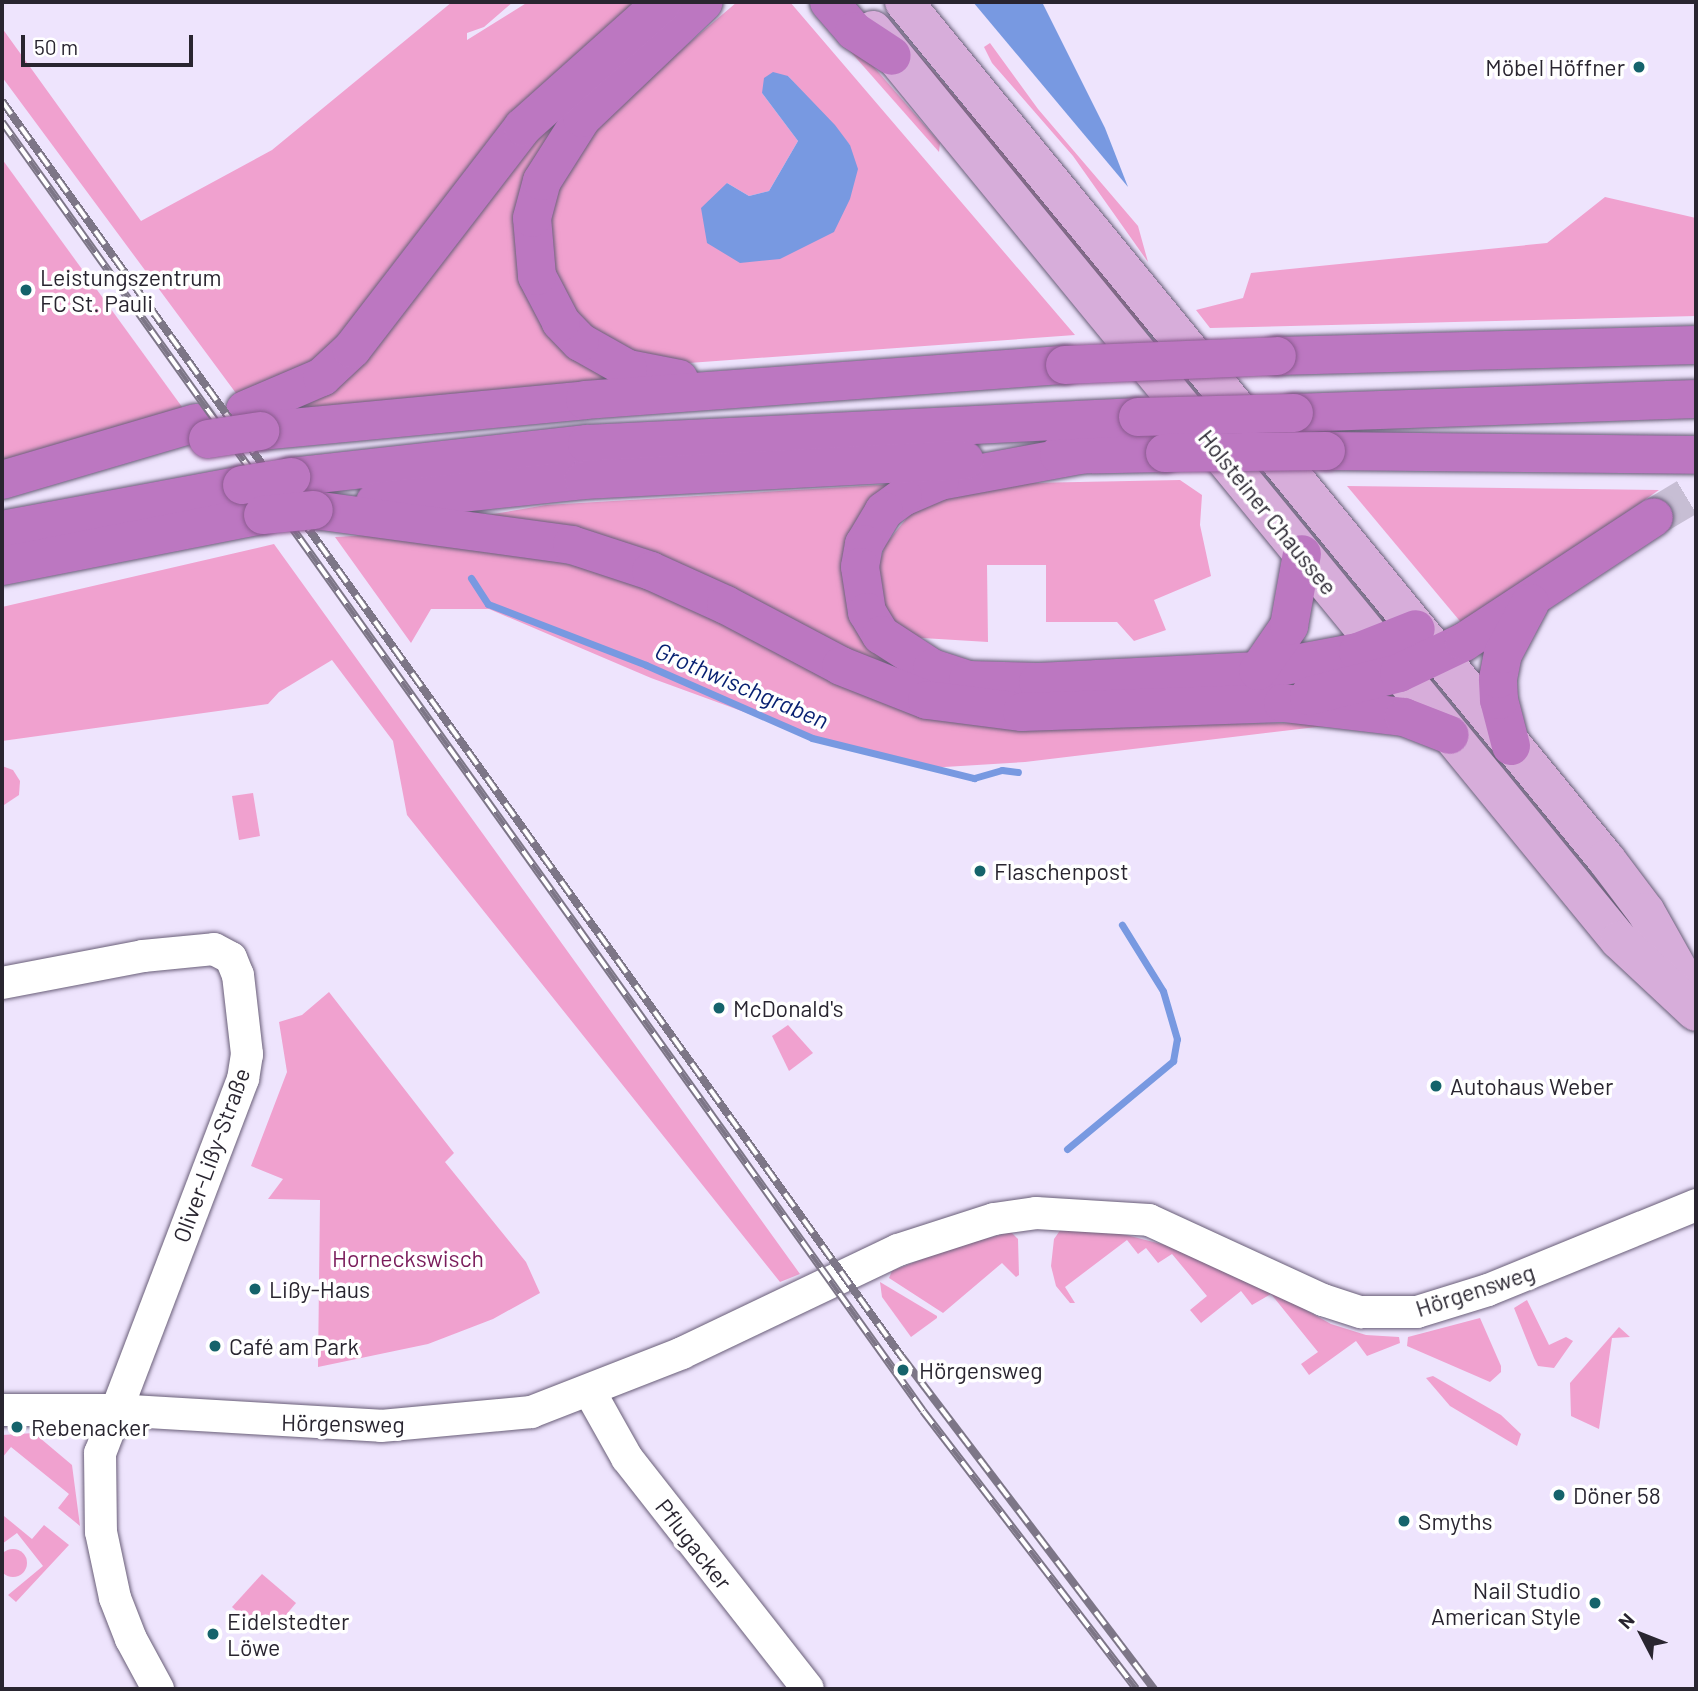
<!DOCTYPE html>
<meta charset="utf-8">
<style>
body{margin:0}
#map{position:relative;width:1698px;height:1691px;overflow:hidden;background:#eee4fd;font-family:Barlow,sans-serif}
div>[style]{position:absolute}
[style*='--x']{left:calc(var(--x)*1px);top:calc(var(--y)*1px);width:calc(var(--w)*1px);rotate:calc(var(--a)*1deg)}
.green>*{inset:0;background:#f0a1cf}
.round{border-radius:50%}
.water>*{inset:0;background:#7899e1}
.stream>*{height:7px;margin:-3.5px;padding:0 3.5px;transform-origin:3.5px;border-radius:3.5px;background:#7899e1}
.highway-tunnel>*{height:38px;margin-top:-19px;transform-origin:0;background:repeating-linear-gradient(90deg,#c7bed4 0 38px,transparent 0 57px)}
.roads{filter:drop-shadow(0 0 2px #695e78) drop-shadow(0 0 2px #695e78)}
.minor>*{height:32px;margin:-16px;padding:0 16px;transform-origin:16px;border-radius:16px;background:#fff}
.major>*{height:38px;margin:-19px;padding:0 19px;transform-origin:19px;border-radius:19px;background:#d7adda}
.highway>*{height:38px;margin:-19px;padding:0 19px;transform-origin:19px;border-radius:19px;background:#bc77c1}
.rail>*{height:8px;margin-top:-4px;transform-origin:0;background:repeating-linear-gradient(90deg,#fff 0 16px,#7d7687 0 32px);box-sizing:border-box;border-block:2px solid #7d7687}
.bridges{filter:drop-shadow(0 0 2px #895a8e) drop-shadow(0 0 2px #895a8e)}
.highway-bridge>*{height:38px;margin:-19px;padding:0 19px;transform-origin:19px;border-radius:19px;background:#bc77c1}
.dots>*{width:19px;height:19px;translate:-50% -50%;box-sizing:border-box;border:4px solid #fff;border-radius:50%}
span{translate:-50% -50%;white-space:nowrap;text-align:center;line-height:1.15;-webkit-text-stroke:7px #fff;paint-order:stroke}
.poi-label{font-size:23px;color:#292530}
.right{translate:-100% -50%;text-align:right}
.left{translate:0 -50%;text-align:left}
.street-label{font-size:23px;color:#292530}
.park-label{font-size:23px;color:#7a1c5b}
.water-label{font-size:24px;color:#061f71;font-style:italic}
.frame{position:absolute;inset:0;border:4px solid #292530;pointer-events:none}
.north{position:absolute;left:1607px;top:1600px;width:70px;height:70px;-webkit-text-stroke:5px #fff;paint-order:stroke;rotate:312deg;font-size:19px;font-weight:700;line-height:28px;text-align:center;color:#292530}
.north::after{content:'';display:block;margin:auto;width:24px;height:32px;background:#292530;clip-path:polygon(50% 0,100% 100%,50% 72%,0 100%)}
.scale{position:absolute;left:21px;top:35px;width:172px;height:32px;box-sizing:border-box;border:4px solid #292530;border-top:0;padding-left:9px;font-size:21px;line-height:24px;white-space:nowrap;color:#292530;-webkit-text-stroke:5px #fff;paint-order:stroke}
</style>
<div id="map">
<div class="green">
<div style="clip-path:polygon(452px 2px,513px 2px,484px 27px,467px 33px,467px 40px,528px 2px,648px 2px,319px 362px,241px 400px,2px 77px,2px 28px,141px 221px,272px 150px)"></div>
<div style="clip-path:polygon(evenodd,737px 2px,790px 2px,1075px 335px,675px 364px,598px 341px,557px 293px,547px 204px,600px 119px,737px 2px,788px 76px,850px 145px,707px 243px,727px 183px,749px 196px,769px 191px,798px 141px,762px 93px,788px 76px)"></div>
<div style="clip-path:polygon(880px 11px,1013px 162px,1154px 330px,1139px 329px)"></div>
<div style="clip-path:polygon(827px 25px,854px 44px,940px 143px,939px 152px)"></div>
<div style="clip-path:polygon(990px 43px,1038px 109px,1138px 226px,1148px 262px,1073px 156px,992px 63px,984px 47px)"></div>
<div style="clip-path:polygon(612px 60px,520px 211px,616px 382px,282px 414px,485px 189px)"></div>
<div style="clip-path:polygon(2px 159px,185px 411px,2px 465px)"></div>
<div style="clip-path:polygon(1605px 197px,1696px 218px,1696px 316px,1210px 328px,1196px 310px,1243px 298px,1251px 273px,1547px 243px)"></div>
<div style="clip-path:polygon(1180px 480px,1202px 495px,1200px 525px,1211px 576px,1154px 600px,1166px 630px,1134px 641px,1117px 622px,1046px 622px,1046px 565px,987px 565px,988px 642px,906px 637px,885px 609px,876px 574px,885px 545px,910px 514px,979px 484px)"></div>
<div style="clip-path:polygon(896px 484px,850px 567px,933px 682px,482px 516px,546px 505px)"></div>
<div style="clip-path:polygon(1347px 486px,1659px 490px,1464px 626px)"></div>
<div style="clip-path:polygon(370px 535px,487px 545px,665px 587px,769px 647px,1077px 724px,1350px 723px,1025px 762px,928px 768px,843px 748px,651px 678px,489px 609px,431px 609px,411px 643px,335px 537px)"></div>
<div style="clip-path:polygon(274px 544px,800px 1274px,780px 1282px,407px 815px,393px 741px,332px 660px,279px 692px,268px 704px,2px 741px,2px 607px)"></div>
<div style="clip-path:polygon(2px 766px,13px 770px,20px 781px,19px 795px,4px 805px)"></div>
<div style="clip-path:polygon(253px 793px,260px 836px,239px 840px,232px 796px)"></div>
<div style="clip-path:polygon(329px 992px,454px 1153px,445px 1162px,526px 1262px,540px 1293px,493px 1319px,428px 1344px,318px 1367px,320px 1200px,268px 1199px,283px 1179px,251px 1166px,287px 1072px,279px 1022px,302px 1015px)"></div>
<div style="clip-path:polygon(788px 1025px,813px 1053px,789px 1071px,772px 1036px)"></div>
<div style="clip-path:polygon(1061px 1229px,1107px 1230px,1169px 1246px,1268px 1289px,1331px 1324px,1366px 1335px,1399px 1337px,1400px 1343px,1367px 1356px,1356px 1341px,1309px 1375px,1301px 1364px,1318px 1352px,1271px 1294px,1252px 1305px,1241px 1291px,1201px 1323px,1190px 1310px,1207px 1296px,1172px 1254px,1158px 1263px,1146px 1248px,1138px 1254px,1127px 1240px,1065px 1287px,1075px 1303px,1070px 1303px,1056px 1286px,1051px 1266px,1054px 1239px)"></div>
<div style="clip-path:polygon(1011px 1232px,1018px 1239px,1019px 1275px,1016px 1277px,1002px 1263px,943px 1313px,889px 1278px,892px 1271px,950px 1248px)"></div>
<div style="clip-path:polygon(880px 1282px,937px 1316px,937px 1318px,911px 1337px,882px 1297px)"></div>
<div style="clip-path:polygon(1527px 1300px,1549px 1345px,1566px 1337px,1573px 1341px,1554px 1368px,1538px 1366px,1534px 1358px,1514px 1308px)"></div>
<div style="clip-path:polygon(1480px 1318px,1501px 1366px,1501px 1372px,1490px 1382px,1407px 1346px,1408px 1337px)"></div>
<div style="clip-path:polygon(1619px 1327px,1630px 1337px,1612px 1338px,1599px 1429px,1571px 1416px,1570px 1383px)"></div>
<div style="clip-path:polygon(1433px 1376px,1501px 1415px,1521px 1434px,1517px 1446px,1450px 1406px,1426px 1378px)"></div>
<div style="clip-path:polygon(34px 1433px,72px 1465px,80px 1526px,58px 1508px,69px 1494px,11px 1447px,2px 1458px,2px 1435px)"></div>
<div style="clip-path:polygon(4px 1516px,32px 1539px,44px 1525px,69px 1545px,16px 1602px,8px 1595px,43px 1566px,17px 1533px,2px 1544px)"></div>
<div class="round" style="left:-1px;top:1549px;width:28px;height:28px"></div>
<div style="clip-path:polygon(262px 1574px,296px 1603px,275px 1628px,254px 1627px,232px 1607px)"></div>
</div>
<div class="water">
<div style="clip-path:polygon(973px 2px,1042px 2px,1105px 128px,1128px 187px)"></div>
<div style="clip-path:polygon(773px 72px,788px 76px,835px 125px,850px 145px,858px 169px,850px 199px,834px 232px,780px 259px,740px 263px,707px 243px,701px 208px,727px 183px,749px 196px,769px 191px,798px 141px,762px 93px,764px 78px)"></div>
</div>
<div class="stream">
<div style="--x:471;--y:578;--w:31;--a:57"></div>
<div style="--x:488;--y:604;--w:169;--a:21.1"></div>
<div style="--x:646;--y:665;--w:181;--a:23.7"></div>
<div style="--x:812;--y:738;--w:167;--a:13.9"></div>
<div style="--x:974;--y:778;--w:29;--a:-16"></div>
<div style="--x:1002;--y:770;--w:16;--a:7"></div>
<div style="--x:1067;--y:1149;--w:138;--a:-39.7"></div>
<div style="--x:1173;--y:1061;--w:22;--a:-80"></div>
<div style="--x:1177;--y:1039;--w:50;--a:-106.3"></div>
<div style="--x:1163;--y:991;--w:78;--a:-121.8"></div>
</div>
<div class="highway-tunnel">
<div style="--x:1654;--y:517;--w:49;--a:-30.8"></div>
</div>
<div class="roads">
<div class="minor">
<div style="--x:2;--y:983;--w:144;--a:-10.8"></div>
<div style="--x:143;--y:956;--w:71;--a:-5.6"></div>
<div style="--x:214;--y:949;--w:19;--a:28"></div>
<div style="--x:231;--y:958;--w:18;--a:68"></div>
<div style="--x:238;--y:975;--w:80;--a:83.5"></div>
<div style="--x:247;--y:1054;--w:25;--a:99"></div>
<div style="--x:243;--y:1079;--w:400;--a:110.9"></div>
<div style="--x:100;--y:1453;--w:79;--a:89.3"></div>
<div style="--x:101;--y:1532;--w:67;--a:78"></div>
<div style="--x:115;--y:1598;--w:44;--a:68.7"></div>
<div style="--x:131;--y:1639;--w:57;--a:61.6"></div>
<div style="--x:590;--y:1392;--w:76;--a:60.7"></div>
<div style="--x:627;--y:1458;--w:293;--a:51.9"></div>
<div style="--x:2;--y:1410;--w:112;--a:0"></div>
<div style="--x:114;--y:1410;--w:267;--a:3.4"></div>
<div style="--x:381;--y:1426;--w:151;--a:-5.3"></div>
<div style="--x:531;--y:1412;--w:162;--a:-21.3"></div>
<div style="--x:682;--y:1353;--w:239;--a:-25.5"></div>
<div style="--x:898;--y:1250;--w:101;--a:-17.9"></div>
<div style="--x:994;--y:1219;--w:42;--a:-8.1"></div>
<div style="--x:1036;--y:1213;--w:113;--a:3.5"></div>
<div style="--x:1149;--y:1220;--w:192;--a:24.7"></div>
<div style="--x:1323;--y:1300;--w:40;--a:18"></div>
<div style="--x:1361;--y:1312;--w:56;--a:0"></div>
<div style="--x:1417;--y:1312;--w:74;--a:-17.2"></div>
<div style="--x:1488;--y:1290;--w:225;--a:-22.2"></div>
</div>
<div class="major">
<div style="--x:904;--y:2;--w:1108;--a:50.68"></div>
<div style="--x:1606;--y:859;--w:66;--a:53"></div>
<div style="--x:1646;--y:912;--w:94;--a:60.7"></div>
<div style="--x:873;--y:30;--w:1177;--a:50.66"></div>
<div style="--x:1619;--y:940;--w:105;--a:43.1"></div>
</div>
<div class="highway">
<div style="--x:829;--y:2;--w:38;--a:49"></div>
<div style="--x:854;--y:31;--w:45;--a:33.3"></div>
<div style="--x:1277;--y:356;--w:419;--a:-1.5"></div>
<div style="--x:679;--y:379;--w:52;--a:-168.9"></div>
<div style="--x:628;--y:369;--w:55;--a:-150.6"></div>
<div style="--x:580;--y:342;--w:28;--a:-134"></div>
<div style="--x:561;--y:322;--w:52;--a:-117.6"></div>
<div style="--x:537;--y:276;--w:58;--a:-94.9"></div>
<div style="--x:532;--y:218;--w:38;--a:-75"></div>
<div style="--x:542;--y:181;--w:75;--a:-57.6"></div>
<div style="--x:582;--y:118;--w:168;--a:-43.6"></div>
<div style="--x:245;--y:410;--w:84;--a:-23.2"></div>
<div style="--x:322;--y:377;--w:41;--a:-43"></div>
<div style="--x:352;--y:349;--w:280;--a:-52.4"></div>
<div style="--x:523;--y:127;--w:188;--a:-41.8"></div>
<div style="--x:1294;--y:413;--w:402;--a:-2"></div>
<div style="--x:260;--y:431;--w:326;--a:-5.4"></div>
<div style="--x:585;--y:400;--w:481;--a:-4.2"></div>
<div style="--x:1326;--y:451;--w:370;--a:0.6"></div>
<div style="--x:1085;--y:454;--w:147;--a:169.5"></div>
<div style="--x:940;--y:481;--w:40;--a:156.6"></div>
<div style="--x:903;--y:497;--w:24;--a:144"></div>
<div style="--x:884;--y:511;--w:39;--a:121"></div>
<div style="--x:864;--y:544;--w:23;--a:100"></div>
<div style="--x:860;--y:567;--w:46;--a:81.2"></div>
<div style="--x:867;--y:612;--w:27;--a:59"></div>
<div style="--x:881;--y:635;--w:61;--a:32.9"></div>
<div style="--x:932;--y:668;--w:38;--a:18"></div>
<div style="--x:968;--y:680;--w:70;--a:1.6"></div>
<div style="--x:1038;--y:682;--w:220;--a:-2.9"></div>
<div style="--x:1258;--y:671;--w:102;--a:-10.8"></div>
<div style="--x:1358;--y:652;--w:62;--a:-21.6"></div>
<div style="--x:1059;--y:455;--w:106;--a:-1.1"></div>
<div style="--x:291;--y:477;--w:298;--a:-6.4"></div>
<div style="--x:587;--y:444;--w:552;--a:-2.81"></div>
<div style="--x:2;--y:480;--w:202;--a:-16.4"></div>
<div style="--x:375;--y:502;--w:210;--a:-6"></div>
<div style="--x:584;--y:480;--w:381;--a:-3"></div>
<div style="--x:314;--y:510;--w:260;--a:7.7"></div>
<div style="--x:572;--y:545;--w:83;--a:18.2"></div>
<div style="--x:651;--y:571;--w:82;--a:24.4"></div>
<div style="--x:726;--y:605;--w:130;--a:27.9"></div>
<div style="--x:841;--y:666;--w:92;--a:21.6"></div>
<div style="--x:927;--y:700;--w:96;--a:7.2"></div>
<div style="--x:1022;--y:712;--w:261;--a:-2"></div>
<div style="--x:1283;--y:703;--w:122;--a:6.6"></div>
<div style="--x:1404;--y:717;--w:49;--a:21.4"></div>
<div style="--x:2;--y:530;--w:244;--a:-10.6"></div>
<div style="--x:2;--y:566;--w:266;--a:-11.1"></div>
<div style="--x:1258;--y:671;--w:55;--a:-55.4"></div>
<div style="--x:1289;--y:626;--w:73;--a:-79.8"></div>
<div style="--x:1309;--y:696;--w:93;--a:-14.3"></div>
<div style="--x:1399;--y:673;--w:72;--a:-25.5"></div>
<div style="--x:1464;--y:642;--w:227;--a:-33.3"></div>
<div style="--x:1511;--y:746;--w:48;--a:-104.6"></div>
<div style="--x:1499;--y:700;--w:21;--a:-93"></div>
<div style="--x:1498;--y:679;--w:25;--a:-79"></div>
<div style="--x:1503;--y:654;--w:58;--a:-62.1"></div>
</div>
</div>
<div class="rail">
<div style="--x:2;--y:101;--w:1545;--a:54.38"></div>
<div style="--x:902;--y:1357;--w:417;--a:52.8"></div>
<div style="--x:2;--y:122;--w:1584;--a:54.45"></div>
<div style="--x:923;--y:1411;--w:350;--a:52.5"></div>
</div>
<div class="bridges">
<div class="highway-bridge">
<div style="--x:1065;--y:365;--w:212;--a:-2.4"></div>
<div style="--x:1138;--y:417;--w:156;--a:-1.5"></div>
<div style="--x:208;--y:439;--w:53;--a:-8.7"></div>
<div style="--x:1165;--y:453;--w:161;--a:-0.7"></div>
<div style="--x:242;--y:485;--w:50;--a:-9.3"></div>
<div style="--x:263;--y:515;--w:51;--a:-5.6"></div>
</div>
</div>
<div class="dots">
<div style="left:1639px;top:67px;background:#15636b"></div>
<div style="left:26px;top:290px;background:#15636b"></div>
<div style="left:980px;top:871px;background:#15636b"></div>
<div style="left:719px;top:1008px;background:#15636b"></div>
<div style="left:1436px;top:1086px;background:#15636b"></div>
<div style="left:255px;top:1289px;background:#15636b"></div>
<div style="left:215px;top:1346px;background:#15636b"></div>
<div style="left:903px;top:1370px;background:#15636b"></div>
<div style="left:17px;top:1427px;background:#15636b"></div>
<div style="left:1559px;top:1495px;background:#15636b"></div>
<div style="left:1404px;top:1521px;background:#15636b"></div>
<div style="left:1595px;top:1603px;background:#15636b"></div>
<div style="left:213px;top:1634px;background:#15636b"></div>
</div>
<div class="poi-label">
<span class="right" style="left:1625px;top:67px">Möbel Höffner</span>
<span class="left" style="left:40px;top:290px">Leistungszentrum<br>FC St. Pauli</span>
<span class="left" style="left:994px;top:871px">Flaschenpost</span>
<span class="left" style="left:733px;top:1008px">McDonald's</span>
<span class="left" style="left:1450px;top:1086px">Autohaus Weber</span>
<span class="left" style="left:269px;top:1289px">Lißy-Haus</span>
<span class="left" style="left:229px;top:1346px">Café am Park</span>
<span class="left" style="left:919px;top:1370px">Hörgensweg</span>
<span class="left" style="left:31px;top:1427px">Rebenacker</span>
<span class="left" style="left:1573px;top:1495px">Döner 58</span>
<span class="left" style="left:1418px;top:1521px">Smyths</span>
<span class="right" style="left:1581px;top:1603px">Nail Studio<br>American Style</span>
<span class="left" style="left:227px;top:1634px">Eidelstedter<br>Löwe</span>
</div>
<div class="street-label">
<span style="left:1268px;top:512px;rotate:51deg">Holsteiner Chaussee</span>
<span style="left:211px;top:1155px;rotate:-70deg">Oliver-Lißy-Straße</span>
<span style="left:1475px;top:1290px;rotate:-18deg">Hörgensweg</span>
<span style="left:343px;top:1423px;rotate:1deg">Hörgensweg</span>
<span style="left:694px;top:1544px;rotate:52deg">Pflugacker</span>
</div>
<div class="park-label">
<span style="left:408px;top:1258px">Horneckswisch</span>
</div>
<div class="water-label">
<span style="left:742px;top:685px;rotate:23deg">Grothwischgraben</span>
</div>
<div class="frame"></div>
<div class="north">N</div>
<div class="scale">50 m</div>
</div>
